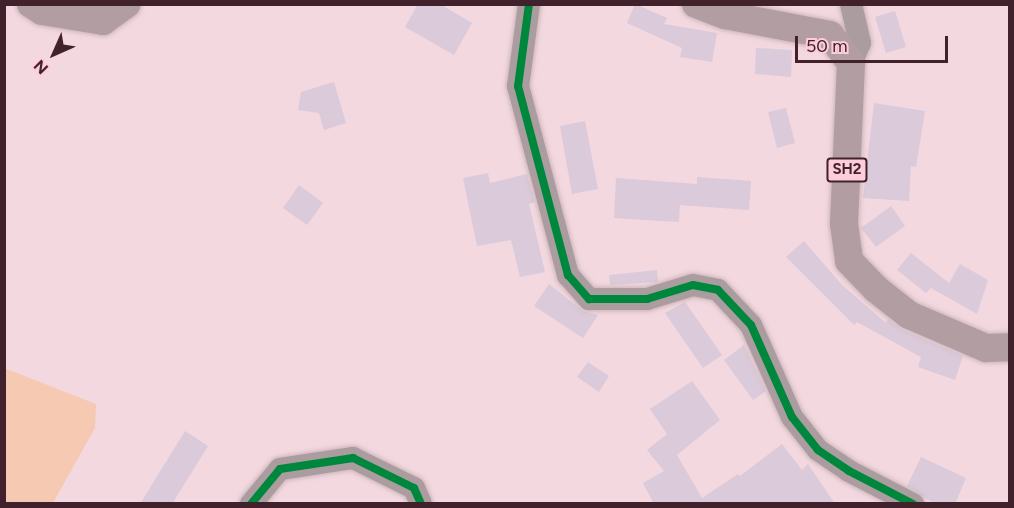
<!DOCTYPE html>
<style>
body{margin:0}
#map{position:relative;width:1014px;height:508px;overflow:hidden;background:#f3d8df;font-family:Figtree,sans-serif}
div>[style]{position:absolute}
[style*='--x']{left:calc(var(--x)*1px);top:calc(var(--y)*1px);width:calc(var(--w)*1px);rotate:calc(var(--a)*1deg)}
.green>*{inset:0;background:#f5c9b2}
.building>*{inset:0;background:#dacada}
.roads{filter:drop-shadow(0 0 2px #cdb6bc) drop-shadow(0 0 2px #cdb6bc)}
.minor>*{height:22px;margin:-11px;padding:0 11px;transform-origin:11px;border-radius:11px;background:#ab9ca0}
.major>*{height:28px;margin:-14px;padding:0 14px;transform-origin:14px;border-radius:14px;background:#b29da3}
.cycleway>*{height:8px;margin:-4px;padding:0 4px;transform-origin:4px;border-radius:4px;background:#00873e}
span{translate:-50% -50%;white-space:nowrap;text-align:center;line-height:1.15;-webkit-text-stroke:6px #fecdda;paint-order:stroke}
.shield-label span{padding:2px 4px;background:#fecdda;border:2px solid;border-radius:4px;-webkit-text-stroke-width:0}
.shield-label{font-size:15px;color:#41222c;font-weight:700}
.frame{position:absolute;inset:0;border:6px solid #41222c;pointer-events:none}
.north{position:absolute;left:24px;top:24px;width:60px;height:60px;-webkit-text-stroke:4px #fecdda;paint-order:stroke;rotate:225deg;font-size:16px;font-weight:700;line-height:24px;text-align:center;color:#41222c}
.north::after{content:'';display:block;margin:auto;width:21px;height:27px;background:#41222c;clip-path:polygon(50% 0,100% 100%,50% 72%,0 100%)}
.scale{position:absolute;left:795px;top:36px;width:153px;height:27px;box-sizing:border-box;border:3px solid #41222c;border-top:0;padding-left:8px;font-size:18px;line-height:21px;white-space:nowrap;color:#41222c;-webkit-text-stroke:4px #fecdda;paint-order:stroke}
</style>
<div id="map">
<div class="green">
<div style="clip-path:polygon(4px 368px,96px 404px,95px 428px,53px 503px,5px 503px)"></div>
</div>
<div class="building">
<div style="clip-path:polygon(418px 4px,440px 4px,472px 23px,454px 55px,405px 27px)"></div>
<div style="clip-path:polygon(635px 4px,667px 18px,664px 24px,717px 33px,712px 62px,680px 57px,682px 48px,627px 23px)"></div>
<div style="clip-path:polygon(895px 11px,906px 47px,886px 53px,875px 17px)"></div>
<div style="clip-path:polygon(756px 48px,792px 50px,791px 77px,755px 74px)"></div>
<div style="clip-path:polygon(334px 82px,346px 123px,324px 130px,319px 113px,298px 110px,301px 92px)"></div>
<div style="clip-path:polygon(874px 103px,925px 111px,916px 167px,911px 166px,909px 201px,863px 198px)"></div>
<div style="clip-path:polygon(786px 108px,795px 143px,777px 148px,768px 112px)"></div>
<div style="clip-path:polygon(585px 121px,598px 189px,572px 194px,560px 126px)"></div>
<div style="clip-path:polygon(488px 173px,490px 183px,527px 174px,535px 202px,529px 204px,545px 272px,520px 277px,511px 240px,477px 246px,463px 178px)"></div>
<div style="clip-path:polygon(697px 177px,751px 181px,749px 210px,680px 205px,679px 222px,614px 218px,616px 178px,697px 184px)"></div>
<div style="clip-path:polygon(299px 185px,323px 203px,307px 225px,283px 208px)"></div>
<div style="clip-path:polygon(891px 206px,905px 226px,876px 247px,861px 228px)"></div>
<div style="clip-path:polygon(804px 241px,842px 285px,886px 323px,888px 319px,903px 330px,963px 356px,955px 380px,918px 367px,921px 357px,857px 322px,854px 325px,786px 257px)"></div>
<div style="clip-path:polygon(911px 253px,949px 283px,960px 264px,988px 280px,977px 314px,931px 288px,926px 293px,897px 270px)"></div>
<div style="clip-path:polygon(657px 270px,658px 282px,610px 285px,609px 275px)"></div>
<div style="clip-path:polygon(549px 284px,583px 311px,598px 315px,583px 338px,534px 306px)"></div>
<div style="clip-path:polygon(685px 302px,722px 355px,703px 368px,665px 313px)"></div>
<div style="clip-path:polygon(744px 345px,766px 391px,753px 400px,724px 360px)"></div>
<div style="clip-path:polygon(588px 362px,609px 376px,599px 392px,577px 377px)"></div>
<div style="clip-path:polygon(692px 381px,720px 420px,677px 455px,702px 498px,738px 474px,740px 476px,782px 444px,802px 470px,808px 464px,835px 504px,654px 504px,643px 483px,664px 471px,647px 450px,667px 434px,650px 409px)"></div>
<div style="clip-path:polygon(185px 431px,208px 446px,172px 504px,140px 504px)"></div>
<div style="clip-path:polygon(921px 457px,966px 478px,955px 504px,935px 504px,907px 486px)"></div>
</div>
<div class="roads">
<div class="minor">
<div style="--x:529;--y:4;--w:83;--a:97.6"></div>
<div style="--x:518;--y:86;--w:196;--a:75.2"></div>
<div style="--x:568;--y:275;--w:32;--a:49"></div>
<div style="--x:589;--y:299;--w:58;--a:0"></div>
<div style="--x:647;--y:299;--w:48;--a:-16.9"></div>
<div style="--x:693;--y:285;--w:25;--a:11"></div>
<div style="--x:718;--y:290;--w:48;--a:46.7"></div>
<div style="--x:751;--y:325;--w:101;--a:66"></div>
<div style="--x:792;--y:417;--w:42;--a:51.8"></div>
<div style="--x:818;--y:450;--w:37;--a:34"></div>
<div style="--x:849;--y:471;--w:72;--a:27.3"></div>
<div style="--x:851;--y:63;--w:22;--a:-66"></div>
<div style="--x:860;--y:43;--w:40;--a:-103"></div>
<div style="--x:251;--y:504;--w:45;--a:-50.4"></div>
<div style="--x:280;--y:469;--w:74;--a:-8.6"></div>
<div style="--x:353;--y:458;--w:68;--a:26.2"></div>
<div style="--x:414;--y:488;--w:17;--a:66"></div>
</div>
<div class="major">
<div style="--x:31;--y:4;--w:13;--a:32"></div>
<div style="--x:42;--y:11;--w:62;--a:9.3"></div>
<div style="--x:103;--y:21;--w:29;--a:-36"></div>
<div style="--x:696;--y:4;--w:31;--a:21"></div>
<div style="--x:725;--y:15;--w:107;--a:10.8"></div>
<div style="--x:830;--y:35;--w:35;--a:53"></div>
<div style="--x:851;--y:63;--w:161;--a:92.5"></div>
<div style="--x:844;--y:224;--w:37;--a:82"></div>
<div style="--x:849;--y:261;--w:39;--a:46"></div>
<div style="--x:876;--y:289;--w:42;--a:38.2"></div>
<div style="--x:909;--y:315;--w:84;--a:23.2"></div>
<div style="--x:986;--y:348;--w:24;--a:-2"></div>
</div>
</div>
<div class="cycleway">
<div style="--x:529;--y:4;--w:83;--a:97.6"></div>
<div style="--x:518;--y:86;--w:196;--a:75.2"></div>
<div style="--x:568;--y:275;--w:32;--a:49"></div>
<div style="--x:589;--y:299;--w:58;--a:0"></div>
<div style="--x:647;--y:299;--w:48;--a:-16.9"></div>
<div style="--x:693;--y:285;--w:25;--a:11"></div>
<div style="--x:718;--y:290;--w:48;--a:46.7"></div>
<div style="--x:751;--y:325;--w:101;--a:66"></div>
<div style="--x:792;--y:417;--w:42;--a:51.8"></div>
<div style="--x:818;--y:450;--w:37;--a:34"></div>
<div style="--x:849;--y:471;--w:72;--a:27.3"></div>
<div style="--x:251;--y:504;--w:45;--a:-50.4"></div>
<div style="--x:280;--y:469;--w:74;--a:-8.6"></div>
<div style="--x:353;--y:458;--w:68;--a:26.2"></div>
<div style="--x:414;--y:488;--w:17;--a:66"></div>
</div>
<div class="shield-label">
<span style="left:847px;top:170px">SH2</span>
</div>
<div class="frame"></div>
<div class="north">N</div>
<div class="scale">50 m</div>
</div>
